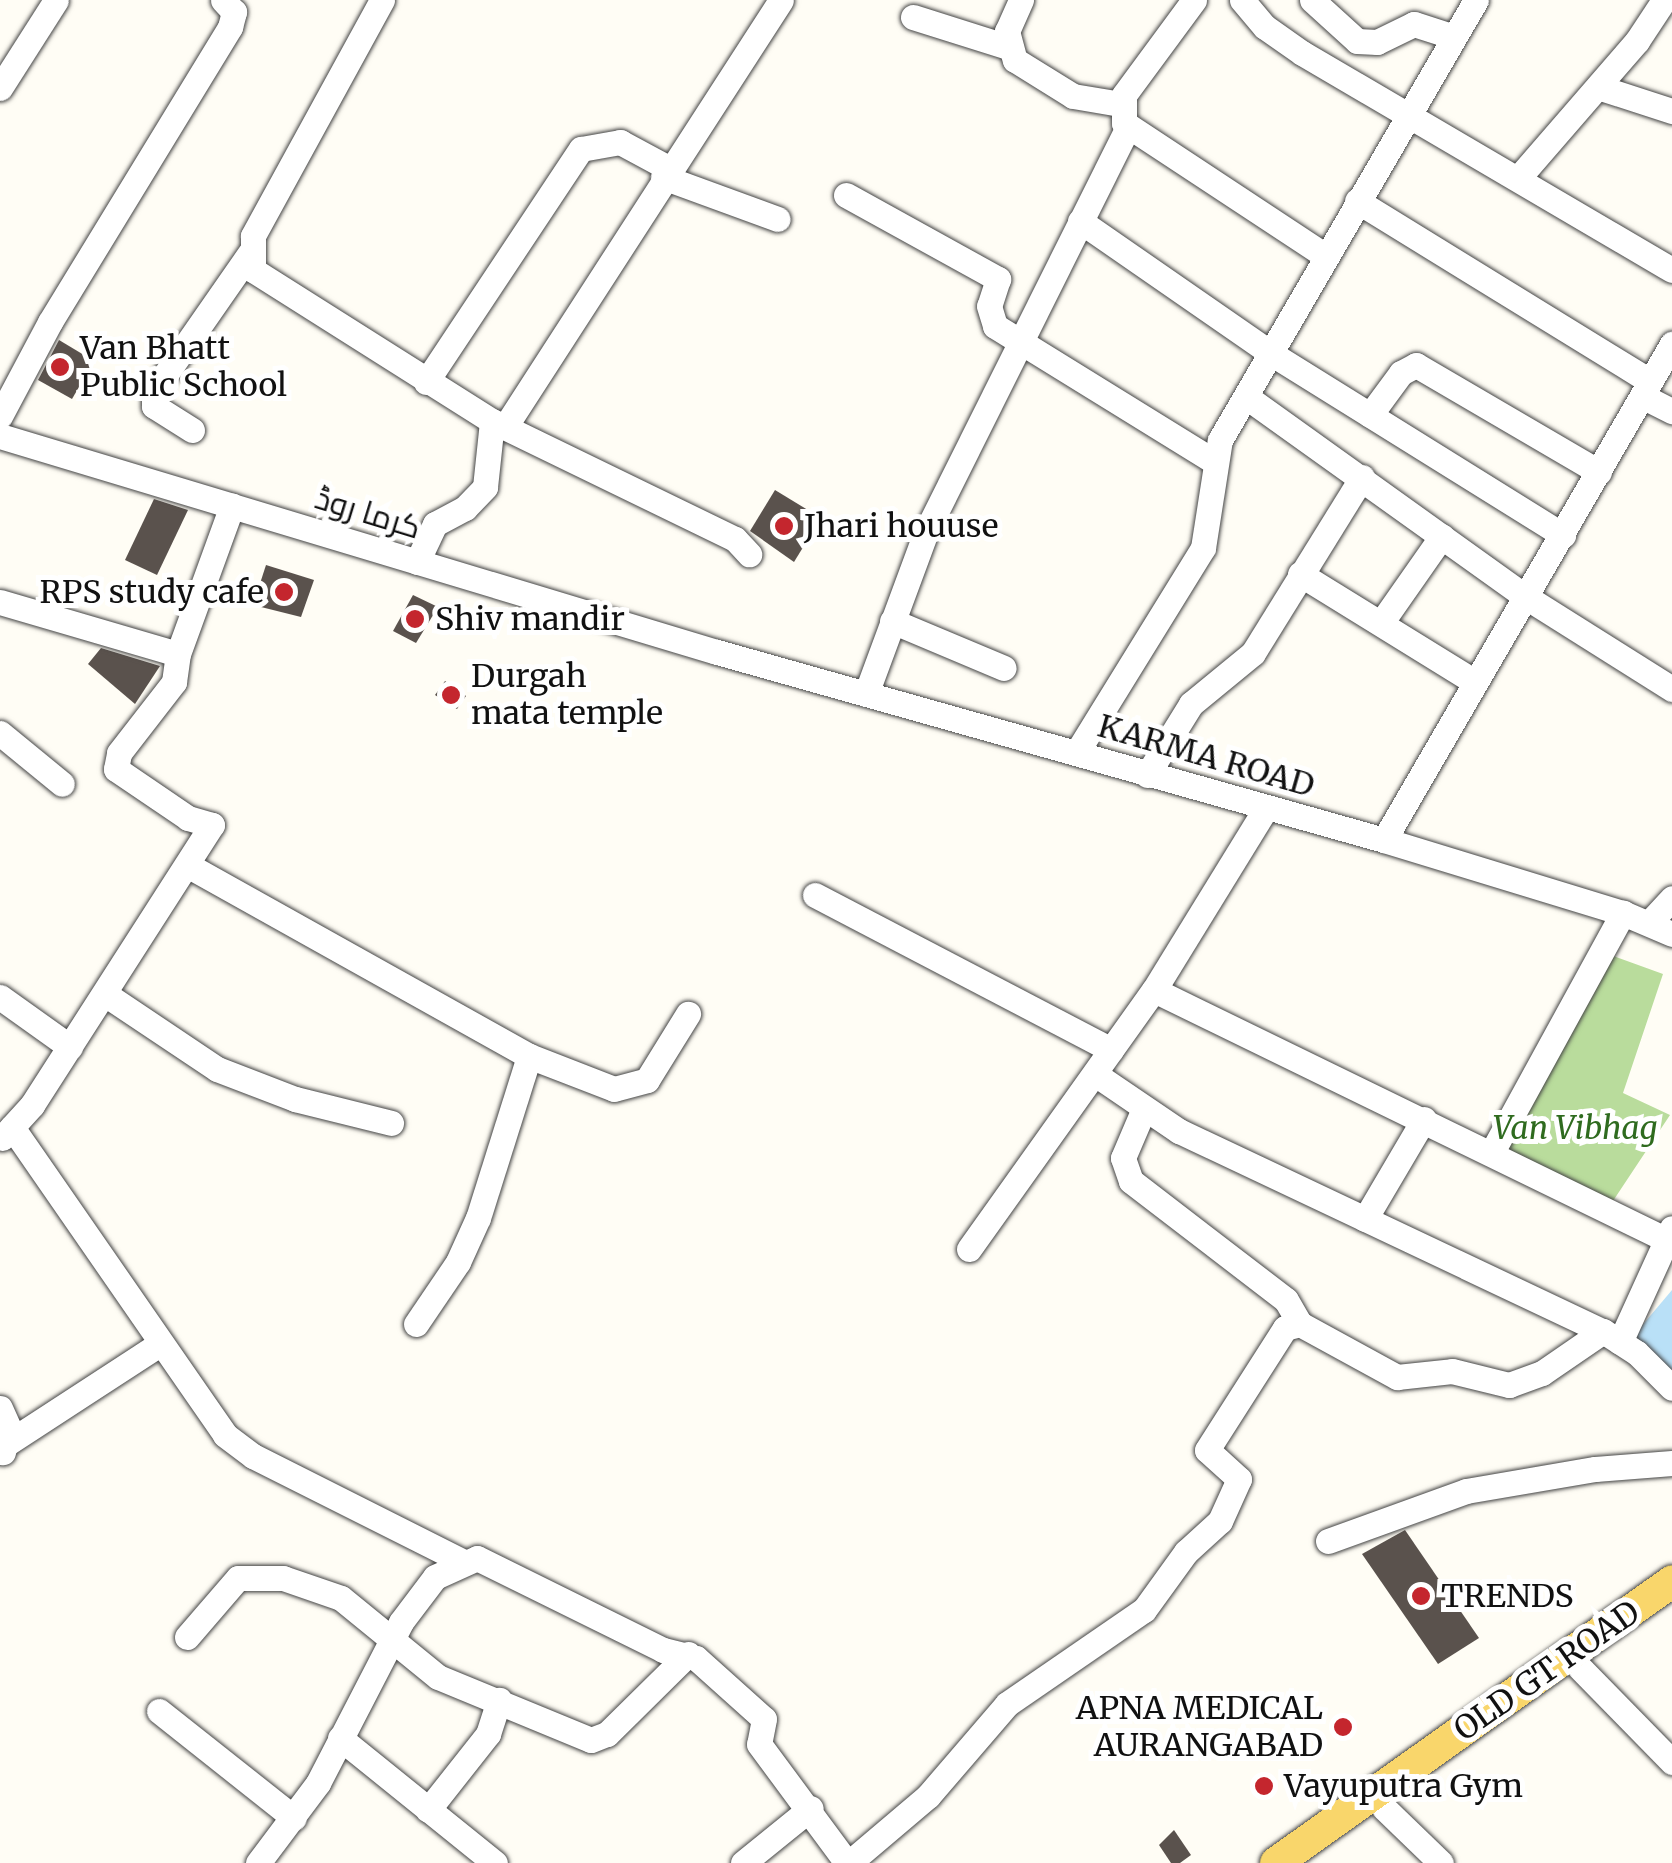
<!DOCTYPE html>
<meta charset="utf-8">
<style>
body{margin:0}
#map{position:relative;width:1672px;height:1863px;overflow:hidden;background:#fffdf5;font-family:Merriweather,Cairo,serif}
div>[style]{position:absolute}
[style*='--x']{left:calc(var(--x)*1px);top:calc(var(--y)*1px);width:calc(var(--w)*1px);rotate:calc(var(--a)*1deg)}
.forest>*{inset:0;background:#b9dc9c}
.water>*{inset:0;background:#b9e0f7}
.building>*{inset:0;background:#5a524d}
.roads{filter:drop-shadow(0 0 2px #444) drop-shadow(0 0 2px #444)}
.minor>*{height:25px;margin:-12.5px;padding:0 12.5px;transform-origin:12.5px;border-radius:12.5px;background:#fff}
.major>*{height:32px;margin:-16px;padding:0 16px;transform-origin:16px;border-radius:16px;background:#f9d66b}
.dots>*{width:28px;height:28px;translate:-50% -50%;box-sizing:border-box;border:5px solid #fff;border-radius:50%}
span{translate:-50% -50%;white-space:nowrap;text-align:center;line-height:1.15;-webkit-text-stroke:10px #fff;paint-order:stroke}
.poi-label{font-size:32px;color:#111}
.left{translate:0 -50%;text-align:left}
.right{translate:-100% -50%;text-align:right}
.street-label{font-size:32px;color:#111}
.park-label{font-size:32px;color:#2f6b1f;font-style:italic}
</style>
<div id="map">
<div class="forest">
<div style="clip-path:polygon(1605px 953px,1663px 974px,1623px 1093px,1670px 1115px,1607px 1210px,1492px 1152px)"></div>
</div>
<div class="water">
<div style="clip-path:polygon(1672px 1290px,1672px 1388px,1629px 1341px)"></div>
</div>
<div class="building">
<div style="clip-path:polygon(59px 340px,94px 361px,72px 399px,38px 380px)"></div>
<div style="clip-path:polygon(775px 490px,821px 518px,794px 562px,750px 531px)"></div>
<div style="clip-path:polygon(154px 499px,188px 510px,157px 575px,125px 560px)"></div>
<div style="clip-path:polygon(266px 565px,314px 580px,301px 617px,253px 605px)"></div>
<div style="clip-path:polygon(413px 595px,438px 607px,416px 643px,393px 631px)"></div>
<div style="clip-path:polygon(101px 648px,160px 666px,135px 704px,88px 664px)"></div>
<div style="clip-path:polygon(445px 681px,466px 696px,457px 709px,435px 695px)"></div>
<div style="clip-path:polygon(1405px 1530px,1479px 1638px,1438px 1664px,1362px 1554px)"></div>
<div style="clip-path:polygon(1174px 1830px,1191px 1855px,1180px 1863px,1171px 1863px,1159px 1845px)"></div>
</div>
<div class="roads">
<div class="minor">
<div style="--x:382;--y:0;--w:269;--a:118.7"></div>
<div style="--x:253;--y:236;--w:34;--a:90"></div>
<div style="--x:253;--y:270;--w:283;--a:32.3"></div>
<div style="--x:492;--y:421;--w:270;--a:25.9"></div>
<div style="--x:735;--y:539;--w:21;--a:47"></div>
<div style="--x:1021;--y:0;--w:34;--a:114"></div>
<div style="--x:1007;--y:31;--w:30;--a:75"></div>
<div style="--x:1015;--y:60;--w:68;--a:31.8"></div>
<div style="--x:1073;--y:96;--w:49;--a:9.5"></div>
<div style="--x:1194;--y:0;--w:118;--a:126.4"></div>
<div style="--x:1124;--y:95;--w:28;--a:90"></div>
<div style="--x:1124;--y:123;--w:240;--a:33.4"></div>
<div style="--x:1242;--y:0;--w:35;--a:50"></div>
<div style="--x:1265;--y:27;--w:45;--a:35.1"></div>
<div style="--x:1302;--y:53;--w:429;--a:30.4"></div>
<div style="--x:1312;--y:0;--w:61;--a:42.3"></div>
<div style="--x:1357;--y:41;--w:20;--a:3"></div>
<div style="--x:1377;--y:42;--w:41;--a:-25.9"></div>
<div style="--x:1414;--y:24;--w:42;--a:18"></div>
<div style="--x:913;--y:17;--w:100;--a:17.5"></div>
<div style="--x:1598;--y:87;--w:78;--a:18"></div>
<div style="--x:0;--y:88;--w:104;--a:-57.5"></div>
<div style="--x:1520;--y:176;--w:179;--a:-49.1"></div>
<div style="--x:1637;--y:41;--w:49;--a:-56.6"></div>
<div style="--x:663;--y:177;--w:122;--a:20.1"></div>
<div style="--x:846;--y:195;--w:174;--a:28.9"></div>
<div style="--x:998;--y:279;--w:28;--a:108"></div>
<div style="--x:989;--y:306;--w:21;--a:73"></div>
<div style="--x:995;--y:326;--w:257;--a:31.7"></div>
<div style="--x:1357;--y:201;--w:344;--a:31.6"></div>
<div style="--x:1080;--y:221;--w:234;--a:34.7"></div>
<div style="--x:1272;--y:354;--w:343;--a:31.9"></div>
<div style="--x:426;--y:382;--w:280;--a:-56.4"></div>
<div style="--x:581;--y:149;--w:40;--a:-10"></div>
<div style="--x:620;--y:142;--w:57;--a:28.4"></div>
<div style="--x:1642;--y:396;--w:34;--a:27"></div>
<div style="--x:1248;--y:398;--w:342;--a:35.6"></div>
<div style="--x:1526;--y:597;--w:173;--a:32.2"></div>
<div style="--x:1370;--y:415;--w:52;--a:-53.6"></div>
<div style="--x:1401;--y:373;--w:17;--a:-28"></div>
<div style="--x:1416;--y:365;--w:212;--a:30.3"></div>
<div style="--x:0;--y:416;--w:106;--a:-62"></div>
<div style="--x:50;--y:322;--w:346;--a:-58.6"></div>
<div style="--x:230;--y:27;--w:16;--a:-75"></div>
<div style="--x:234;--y:12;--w:16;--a:-133"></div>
<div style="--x:505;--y:427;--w:508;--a:-57.12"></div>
<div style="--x:192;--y:430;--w:45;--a:-147.7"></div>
<div style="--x:154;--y:406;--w:15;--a:-90"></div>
<div style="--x:154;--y:391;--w:168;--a:-55.2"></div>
<div style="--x:0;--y:436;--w:749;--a:16.77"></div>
<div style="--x:717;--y:652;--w:693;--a:15.74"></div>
<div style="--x:1384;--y:840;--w:250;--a:17"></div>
<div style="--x:1623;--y:913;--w:53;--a:23.2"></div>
<div style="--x:417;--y:562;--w:42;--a:-64.7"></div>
<div style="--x:435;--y:524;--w:34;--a:-28"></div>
<div style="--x:465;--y:508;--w:29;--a:-46"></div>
<div style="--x:485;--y:487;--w:66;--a:-83.9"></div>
<div style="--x:1300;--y:574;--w:206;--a:31.7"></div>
<div style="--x:0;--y:602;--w:185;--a:16.3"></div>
<div style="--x:178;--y:654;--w:158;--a:-70"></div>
<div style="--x:892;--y:621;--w:121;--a:22.8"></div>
<div style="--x:1381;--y:623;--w:106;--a:-55"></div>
<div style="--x:866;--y:694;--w:173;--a:-69.7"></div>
<div style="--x:926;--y:532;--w:453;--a:-63.5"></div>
<div style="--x:0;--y:733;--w:80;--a:39.4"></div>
<div style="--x:1077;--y:752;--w:240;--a:-58.3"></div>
<div style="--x:1203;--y:548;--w:109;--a:-81.1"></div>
<div style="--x:1220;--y:440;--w:509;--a:-59.81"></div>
<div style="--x:1147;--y:775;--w:84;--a:-58.2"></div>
<div style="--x:1191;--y:704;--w:80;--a:-39.4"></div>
<div style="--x:1253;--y:653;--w:207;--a:-58.2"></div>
<div style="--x:1384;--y:840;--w:574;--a:-59.86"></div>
<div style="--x:189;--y:866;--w:389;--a:29.2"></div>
<div style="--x:529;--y:1056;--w:91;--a:21.2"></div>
<div style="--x:614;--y:1089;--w:34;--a:-15"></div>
<div style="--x:647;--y:1080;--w:78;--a:-58.2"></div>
<div style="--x:815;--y:895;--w:334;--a:27.6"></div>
<div style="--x:1649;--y:923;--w:34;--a:-47"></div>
<div style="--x:1154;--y:990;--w:571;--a:25.98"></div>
<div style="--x:105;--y:994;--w:135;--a:33.8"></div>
<div style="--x:217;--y:1069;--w:84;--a:21"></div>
<div style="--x:295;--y:1099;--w:99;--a:14"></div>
<div style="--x:0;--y:997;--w:86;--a:35.5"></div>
<div style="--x:1095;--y:1074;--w:102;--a:34.2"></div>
<div style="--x:1179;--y:1131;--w:469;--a:25.3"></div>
<div style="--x:1603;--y:1331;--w:40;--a:32.9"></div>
<div style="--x:1637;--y:1353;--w:49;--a:45"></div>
<div style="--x:1143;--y:1111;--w:51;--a:113.1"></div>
<div style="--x:1123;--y:1158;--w:24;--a:71"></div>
<div style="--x:1131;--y:1181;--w:195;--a:37.5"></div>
<div style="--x:1286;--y:1300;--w:28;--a:60"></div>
<div style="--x:12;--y:1127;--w:374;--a:55.3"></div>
<div style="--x:225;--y:1435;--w:35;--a:37"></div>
<div style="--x:253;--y:1456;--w:234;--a:26.7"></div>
<div style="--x:2;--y:1138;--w:45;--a:-47.7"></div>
<div style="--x:32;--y:1105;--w:333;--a:-57.3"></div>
<div style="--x:212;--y:825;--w:25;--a:-164"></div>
<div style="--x:188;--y:818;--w:87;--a:-145.8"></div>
<div style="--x:116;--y:769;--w:16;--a:-79"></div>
<div style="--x:119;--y:753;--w:90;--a:-52.2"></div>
<div style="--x:174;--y:682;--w:28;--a:-82"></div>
<div style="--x:1492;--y:1152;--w:273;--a:-61.3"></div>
<div style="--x:1365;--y:1219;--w:116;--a:-59.5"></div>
<div style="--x:969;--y:1249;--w:318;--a:-54.5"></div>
<div style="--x:1154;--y:990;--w:214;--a:-58.4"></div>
<div style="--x:416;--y:1324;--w:75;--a:-55.9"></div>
<div style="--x:458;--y:1262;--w:48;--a:-65.6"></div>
<div style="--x:478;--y:1218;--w:170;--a:-72.5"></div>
<div style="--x:1620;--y:1342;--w:125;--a:-65.5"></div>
<div style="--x:0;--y:1408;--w:22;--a:66"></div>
<div style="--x:9;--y:1428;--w:25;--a:104"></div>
<div style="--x:6;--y:1444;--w:181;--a:-33.1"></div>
<div style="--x:1328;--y:1541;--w:147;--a:-19.9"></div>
<div style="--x:1466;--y:1491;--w:131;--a:-9.7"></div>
<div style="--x:1595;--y:1469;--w:77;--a:-4.5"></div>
<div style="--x:187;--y:1637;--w:78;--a:-49.2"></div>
<div style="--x:238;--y:1578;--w:45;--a:0"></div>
<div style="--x:283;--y:1578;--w:61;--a:19"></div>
<div style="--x:341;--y:1598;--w:125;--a:39.2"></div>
<div style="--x:438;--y:1677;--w:165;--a:22.4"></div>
<div style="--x:591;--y:1740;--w:17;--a:-21"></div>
<div style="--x:607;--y:1734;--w:114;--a:-44.6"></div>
<div style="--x:1580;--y:1668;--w:132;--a:45.6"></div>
<div style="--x:159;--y:1711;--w:172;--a:38.4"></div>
<div style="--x:340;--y:1738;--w:199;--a:38.9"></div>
<div style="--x:1384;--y:1808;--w:79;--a:44"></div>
<div style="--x:428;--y:1810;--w:97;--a:-51.7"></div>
<div style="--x:488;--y:1734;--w:36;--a:-72"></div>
<div style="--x:258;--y:1863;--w:100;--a:-53.1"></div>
<div style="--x:318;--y:1783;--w:181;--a:-62.7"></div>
<div style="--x:401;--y:1622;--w:56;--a:-52.9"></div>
<div style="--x:435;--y:1577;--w:46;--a:-24.3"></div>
<div style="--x:477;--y:1558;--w:208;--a:26.3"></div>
<div style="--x:663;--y:1650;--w:34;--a:14"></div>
<div style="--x:696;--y:1658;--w:91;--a:41.9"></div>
<div style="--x:764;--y:1719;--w:25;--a:101"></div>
<div style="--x:759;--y:1744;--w:148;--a:53.5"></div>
<div style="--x:743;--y:1863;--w:87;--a:-39"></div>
<div style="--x:849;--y:1863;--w:104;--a:-40.3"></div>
<div style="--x:928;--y:1796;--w:121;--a:-49.3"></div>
<div style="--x:1007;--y:1704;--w:166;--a:-34.5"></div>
<div style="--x:1144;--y:1610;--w:72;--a:-54.1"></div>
<div style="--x:1186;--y:1552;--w:46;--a:-42.4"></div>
<div style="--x:1220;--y:1521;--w:46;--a:-65.7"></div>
<div style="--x:1239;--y:1479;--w:43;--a:-137.8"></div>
<div style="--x:1207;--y:1450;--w:145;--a:-57.4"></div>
<div style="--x:1285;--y:1328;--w:16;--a:-15"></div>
<div style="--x:1300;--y:1324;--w:111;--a:28.7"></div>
<div style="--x:1397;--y:1377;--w:55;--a:-6.2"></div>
<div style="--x:1452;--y:1371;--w:59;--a:13.8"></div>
<div style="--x:1509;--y:1385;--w:35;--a:-20"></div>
<div style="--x:1542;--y:1373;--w:74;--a:-34.5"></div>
</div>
<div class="major">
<div style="--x:1276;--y:1863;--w:486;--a:-35.4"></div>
</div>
</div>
<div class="dots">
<div style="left:60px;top:367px;background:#c4262e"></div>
<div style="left:784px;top:526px;background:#c4262e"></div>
<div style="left:284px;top:592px;background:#c4262e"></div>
<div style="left:415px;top:619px;background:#c4262e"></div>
<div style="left:451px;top:695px;background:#c4262e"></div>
<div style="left:1421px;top:1596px;background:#c4262e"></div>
<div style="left:1343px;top:1727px;background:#c4262e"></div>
<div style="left:1264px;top:1786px;background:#c4262e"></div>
</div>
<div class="poi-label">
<span class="left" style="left:80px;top:367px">Van Bhatt<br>Public School</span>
<span class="left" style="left:804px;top:526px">Jhari houuse</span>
<span class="right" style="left:264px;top:592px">RPS study cafe</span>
<span class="left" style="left:435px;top:619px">Shiv mandir</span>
<span class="left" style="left:471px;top:695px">Durgah<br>mata temple</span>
<span class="left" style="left:1441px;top:1596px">TRENDS</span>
<span class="right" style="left:1323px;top:1727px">APNA MEDICAL<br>AURANGABAD</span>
<span class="left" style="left:1284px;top:1786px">Vayuputra Gym</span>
</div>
<div class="street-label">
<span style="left:368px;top:513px;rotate:17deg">کرما روڈ</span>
<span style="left:1206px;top:756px;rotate:16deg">KARMA ROAD</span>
<span style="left:1547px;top:1671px;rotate:-35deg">OLD GT ROAD</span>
</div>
<div class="park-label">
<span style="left:1575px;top:1128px">Van Vibhag</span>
</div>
</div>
